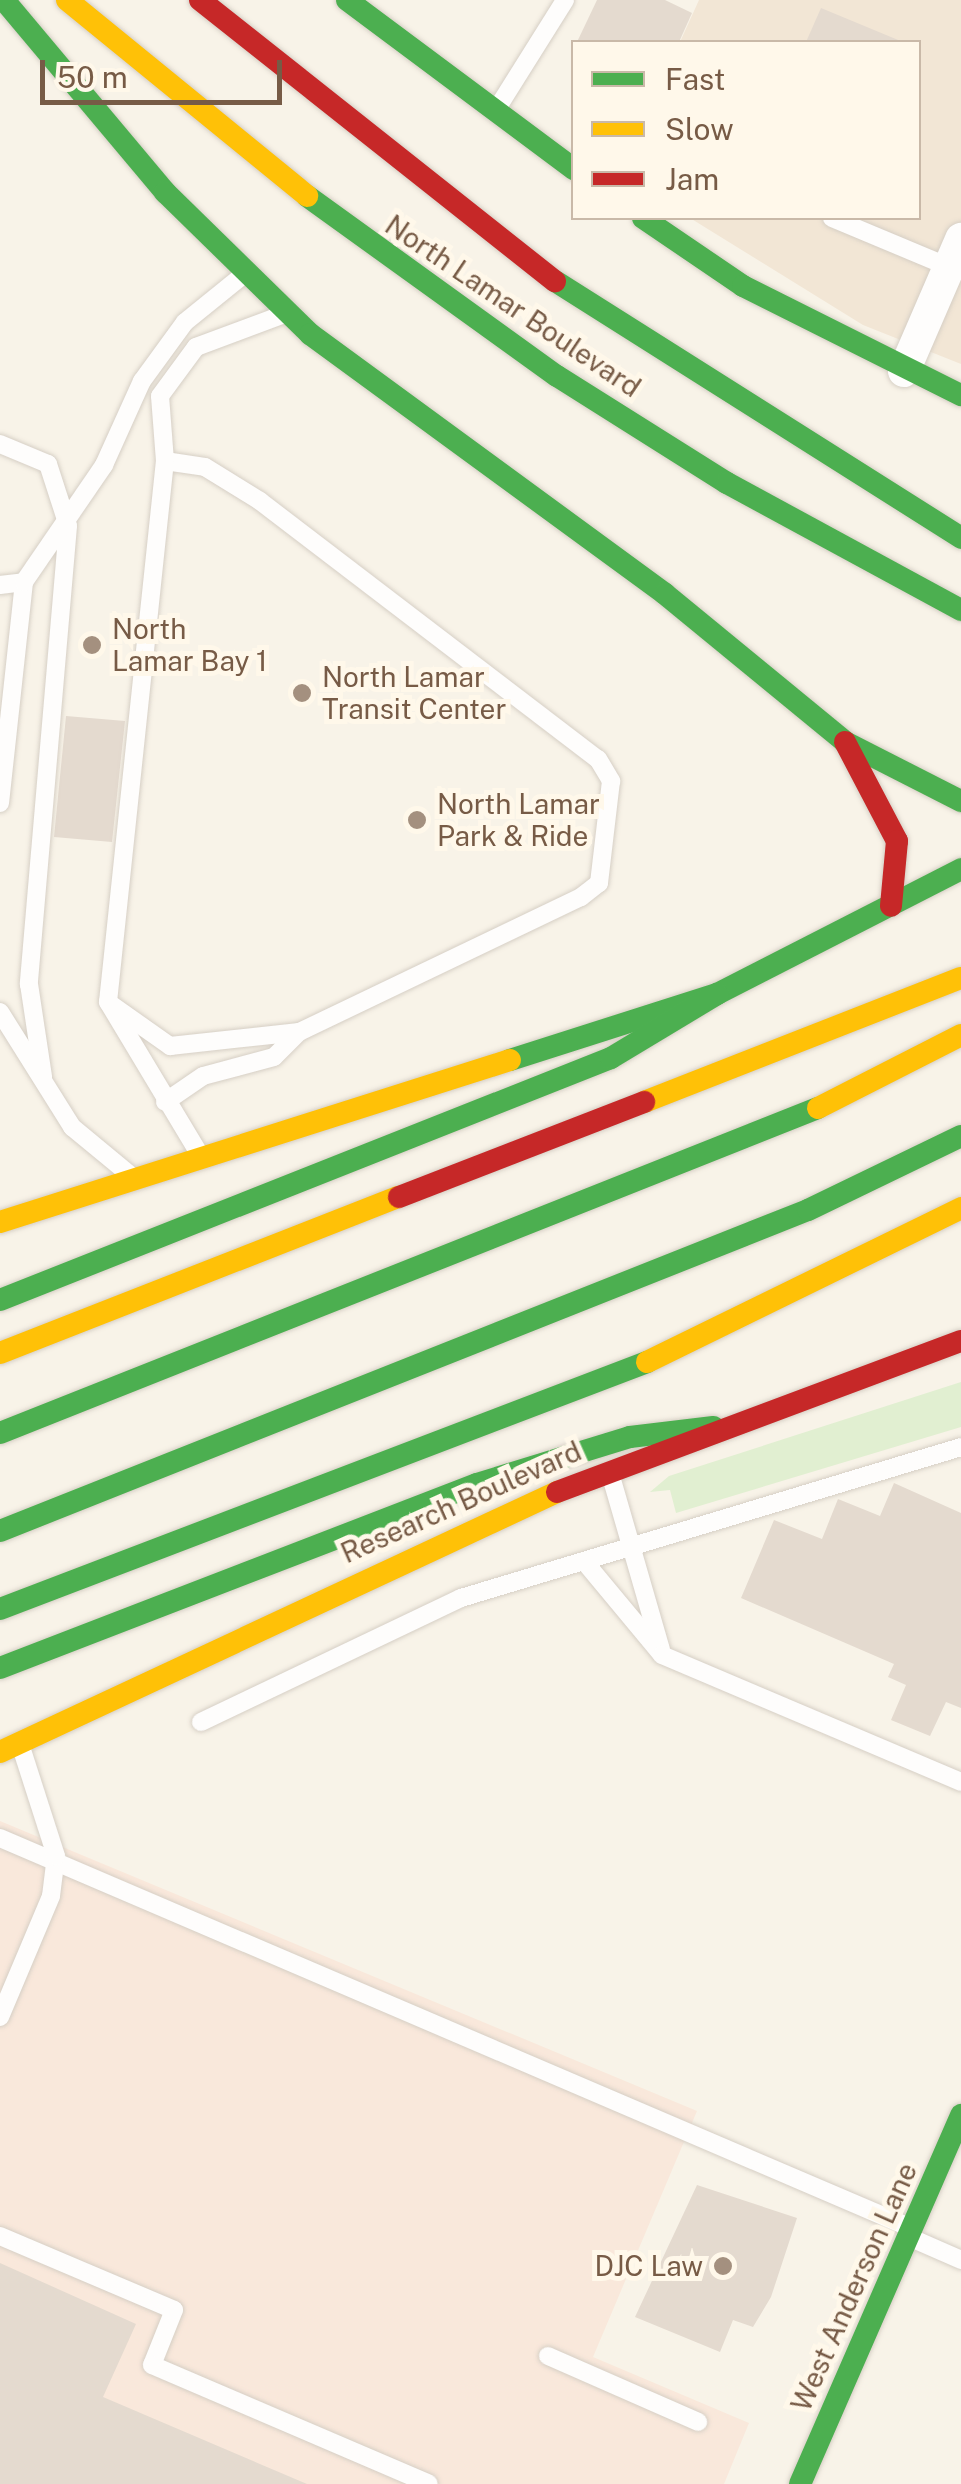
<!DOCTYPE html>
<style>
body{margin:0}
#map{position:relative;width:961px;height:2484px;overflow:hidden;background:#f8f3e8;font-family:"Public Sans",sans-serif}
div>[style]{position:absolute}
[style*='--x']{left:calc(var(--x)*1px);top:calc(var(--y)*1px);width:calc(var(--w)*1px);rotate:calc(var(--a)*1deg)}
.residential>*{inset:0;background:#f2e6d5}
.commercial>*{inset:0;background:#f9e8db}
.green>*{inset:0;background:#e1efd1}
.building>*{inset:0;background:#e4dacf}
.roads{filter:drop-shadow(0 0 2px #d6cfc5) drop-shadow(0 0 2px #d6cfc5)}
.lane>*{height:18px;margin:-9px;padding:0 9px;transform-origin:9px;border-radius:9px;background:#fefdfc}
.street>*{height:32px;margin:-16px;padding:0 16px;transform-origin:16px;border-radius:16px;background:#fefdfc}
.fast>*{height:22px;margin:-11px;padding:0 11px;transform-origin:11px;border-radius:11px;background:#4caf50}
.slow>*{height:22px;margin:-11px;padding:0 11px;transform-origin:11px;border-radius:11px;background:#ffc107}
.jam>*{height:22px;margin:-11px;padding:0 11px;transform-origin:11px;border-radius:11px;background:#c62828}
.dots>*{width:28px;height:28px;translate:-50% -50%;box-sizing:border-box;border:5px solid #fff8ea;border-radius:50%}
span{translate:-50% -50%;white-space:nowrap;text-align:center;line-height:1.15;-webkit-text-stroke:10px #fff8ea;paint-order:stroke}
.street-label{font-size:28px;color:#775b46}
.poi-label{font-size:28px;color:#775b46}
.left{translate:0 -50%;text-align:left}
.right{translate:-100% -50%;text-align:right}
.legend{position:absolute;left:571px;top:40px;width:350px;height:180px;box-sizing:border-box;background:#fff8ea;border:2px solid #c9b9a8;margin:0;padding:12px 18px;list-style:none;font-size:30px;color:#775b46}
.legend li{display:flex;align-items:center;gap:20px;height:50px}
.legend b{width:50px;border:2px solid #c9b9a8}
.scale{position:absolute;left:40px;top:60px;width:242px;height:45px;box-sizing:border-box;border:5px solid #775b46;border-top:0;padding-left:12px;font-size:30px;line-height:35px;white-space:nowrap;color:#775b46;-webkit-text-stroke:8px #fff8ea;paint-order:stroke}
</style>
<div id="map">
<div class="residential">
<div style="clip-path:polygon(699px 0,961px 0,961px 364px,863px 325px,690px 218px,918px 218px,918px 42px,680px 42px)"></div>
</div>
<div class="commercial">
<div style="clip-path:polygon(0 1821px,697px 2111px,593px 2357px,749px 2423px,724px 2484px,0 2484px)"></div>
</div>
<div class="green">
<div style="clip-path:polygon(961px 1382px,961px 1427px,676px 1513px,670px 1490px,650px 1492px,669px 1476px)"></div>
</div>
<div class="building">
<div style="clip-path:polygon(597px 0,665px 0,692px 13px,679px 42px,577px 42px)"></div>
<div style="clip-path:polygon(821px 8px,903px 42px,806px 42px)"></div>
<div style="clip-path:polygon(66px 716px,125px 721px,112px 842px,54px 837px)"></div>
<div style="clip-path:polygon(894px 1483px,961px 1513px,961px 1708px,946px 1702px,930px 1736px,891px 1720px,906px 1685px,888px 1677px,894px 1664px,741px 1598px,774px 1520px,822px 1539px,838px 1499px,880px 1516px)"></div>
<div style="clip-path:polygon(697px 2185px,797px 2218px,771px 2297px,753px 2327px,733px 2320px,720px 2352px,635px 2317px)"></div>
<div style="clip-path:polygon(0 2263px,136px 2324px,103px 2397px,307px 2484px,0 2484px)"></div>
</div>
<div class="roads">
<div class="lane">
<div style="--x:498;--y:107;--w:126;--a:-57.9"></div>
<div style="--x:832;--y:218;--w:127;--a:22.7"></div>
<div style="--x:0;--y:444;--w:52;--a:22.6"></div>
<div style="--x:48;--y:464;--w:65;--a:72.1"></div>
<div style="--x:68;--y:526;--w:460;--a:94.9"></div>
<div style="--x:29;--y:984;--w:94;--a:81.4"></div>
<div style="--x:165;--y:461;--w:40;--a:8.5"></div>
<div style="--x:205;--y:467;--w:65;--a:31.7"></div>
<div style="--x:260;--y:501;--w:425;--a:37.4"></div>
<div style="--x:598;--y:759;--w:26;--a:59"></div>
<div style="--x:611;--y:781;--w:103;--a:96.7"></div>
<div style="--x:599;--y:883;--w:23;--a:142"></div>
<div style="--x:581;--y:897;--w:313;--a:154.4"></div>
<div style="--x:299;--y:1032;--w:35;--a:135"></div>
<div style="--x:274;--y:1057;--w:73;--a:165"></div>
<div style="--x:203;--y:1076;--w:46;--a:145.6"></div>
<div style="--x:0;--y:585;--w:24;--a:-7"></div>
<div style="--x:0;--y:803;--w:222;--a:-83.8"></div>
<div style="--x:24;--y:582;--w:142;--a:-55.6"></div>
<div style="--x:104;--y:465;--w:92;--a:-65.7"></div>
<div style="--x:142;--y:381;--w:73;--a:-53.9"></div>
<div style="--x:185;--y:322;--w:75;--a:-39"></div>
<div style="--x:109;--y:1003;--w:75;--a:35.2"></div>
<div style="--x:170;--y:1046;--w:130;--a:-6.2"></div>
<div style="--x:0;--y:1012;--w:136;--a:57.9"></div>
<div style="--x:72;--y:1127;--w:74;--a:39.5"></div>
<div style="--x:200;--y:1155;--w:179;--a:-121"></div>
<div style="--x:108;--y:1002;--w:544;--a:-83.99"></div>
<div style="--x:165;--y:461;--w:65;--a:-94.4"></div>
<div style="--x:160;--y:396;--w:61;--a:-53.7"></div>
<div style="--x:196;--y:347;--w:92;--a:-20.4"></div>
<div style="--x:610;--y:1473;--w:184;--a:73.9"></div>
<div style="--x:584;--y:1561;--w:122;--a:50.3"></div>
<div style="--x:662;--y:1655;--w:325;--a:23"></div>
<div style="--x:201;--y:1722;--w:288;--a:-25.5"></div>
<div style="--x:461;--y:1598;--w:522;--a:-16.8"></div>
<div style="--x:0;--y:1838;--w:989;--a:23.17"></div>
<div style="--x:0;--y:2017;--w:131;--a:-67.1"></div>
<div style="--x:51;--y:1896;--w:40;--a:-82.9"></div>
<div style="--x:56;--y:1856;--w:118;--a:-107.8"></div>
<div style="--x:0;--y:2236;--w:189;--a:23"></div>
<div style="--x:174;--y:2310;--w:59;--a:111.8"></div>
<div style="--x:152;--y:2365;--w:301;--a:23.2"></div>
<div style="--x:911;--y:2238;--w:55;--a:23.7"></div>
<div style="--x:548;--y:2356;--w:164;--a:23.7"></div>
</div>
<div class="street">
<div style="--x:904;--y:371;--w:144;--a:-66.6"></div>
</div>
<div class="fast">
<div style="--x:4;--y:0;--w:251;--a:50"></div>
<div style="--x:165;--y:192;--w:203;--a:44.4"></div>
<div style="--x:310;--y:334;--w:440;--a:36.2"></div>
<div style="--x:665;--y:594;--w:233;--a:39.4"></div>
<div style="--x:845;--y:742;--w:130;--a:27"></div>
<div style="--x:347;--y:0;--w:283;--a:36.7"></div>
<div style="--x:307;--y:196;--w:308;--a:35.8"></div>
<div style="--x:557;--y:376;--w:201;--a:32.2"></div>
<div style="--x:727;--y:483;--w:266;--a:28.5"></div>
<div style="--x:643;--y:218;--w:121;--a:34.2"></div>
<div style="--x:743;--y:286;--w:244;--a:26.6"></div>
<div style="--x:555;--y:281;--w:481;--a:32.3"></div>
<div style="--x:510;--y:1060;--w:217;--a:-17.7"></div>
<div style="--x:717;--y:994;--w:274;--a:-27.1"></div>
<div style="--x:0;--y:1300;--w:657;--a:-21.61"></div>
<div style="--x:611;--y:1058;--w:124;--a:-31.1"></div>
<div style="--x:0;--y:1433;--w:880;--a:-21.67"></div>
<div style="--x:0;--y:1531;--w:869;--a:-21.67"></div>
<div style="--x:808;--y:1210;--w:170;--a:-25.8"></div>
<div style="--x:0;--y:1609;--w:693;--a:-20.89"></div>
<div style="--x:0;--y:1668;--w:511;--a:-21.09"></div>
<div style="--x:477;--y:1484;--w:160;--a:-17.1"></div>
<div style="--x:630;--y:1437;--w:84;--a:-6.9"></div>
<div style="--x:800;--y:2484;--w:403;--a:-66.4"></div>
</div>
<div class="slow">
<div style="--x:67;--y:0;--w:310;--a:39.2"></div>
<div style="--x:644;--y:1102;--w:340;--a:-21.4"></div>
<div style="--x:818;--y:1108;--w:161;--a:-27"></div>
<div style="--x:0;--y:1222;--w:535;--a:-17.62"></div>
<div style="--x:0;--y:1353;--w:428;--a:-21.4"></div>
<div style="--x:647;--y:1362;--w:350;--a:-26.1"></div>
<div style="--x:0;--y:1752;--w:615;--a:-25.02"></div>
</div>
<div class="jam">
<div style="--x:200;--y:0;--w:453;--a:38.4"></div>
<div style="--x:845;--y:742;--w:112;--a:62.3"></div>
<div style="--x:897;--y:841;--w:65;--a:95.3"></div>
<div style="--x:399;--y:1197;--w:263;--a:-21.2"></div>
<div style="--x:557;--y:1492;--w:431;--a:-20.5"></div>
</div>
</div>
<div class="dots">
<div style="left:92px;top:645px;background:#a4907f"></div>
<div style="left:302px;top:693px;background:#a4907f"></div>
<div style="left:417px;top:820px;background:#a4907f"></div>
<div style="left:723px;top:2266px;background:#a4907f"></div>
</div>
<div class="street-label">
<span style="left:513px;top:306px;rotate:34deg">North Lamar Boulevard</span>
<span style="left:461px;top:1502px;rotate:-24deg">Research Boulevard</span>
<span style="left:854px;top:2287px;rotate:-66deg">West Anderson Lane</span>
</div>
<div class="poi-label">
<span class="left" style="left:112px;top:645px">North<br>Lamar Bay 1</span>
<span class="left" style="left:322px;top:693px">North Lamar<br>Transit Center</span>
<span class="left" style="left:437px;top:820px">North Lamar<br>Park &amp; Ride</span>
<span class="right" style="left:703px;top:2266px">DJC Law</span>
</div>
<ul class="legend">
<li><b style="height:12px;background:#4caf50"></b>Fast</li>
<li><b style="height:12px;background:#ffc107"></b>Slow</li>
<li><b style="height:12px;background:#c62828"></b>Jam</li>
</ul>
<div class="scale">50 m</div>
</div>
